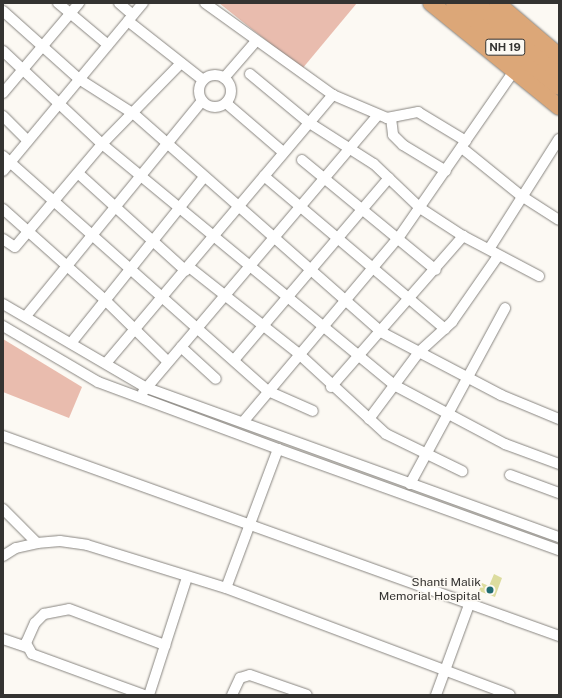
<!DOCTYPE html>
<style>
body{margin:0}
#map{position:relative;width:562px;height:698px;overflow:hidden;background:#fcf9f3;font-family:"Public Sans",sans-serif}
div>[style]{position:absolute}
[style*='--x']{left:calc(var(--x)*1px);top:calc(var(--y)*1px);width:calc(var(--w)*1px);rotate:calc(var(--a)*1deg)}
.green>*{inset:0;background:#e9bcae}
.building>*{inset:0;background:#dcdc9e}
.roads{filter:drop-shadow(0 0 1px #888580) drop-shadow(0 0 1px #888580)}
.minor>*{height:10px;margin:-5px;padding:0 5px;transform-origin:5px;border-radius:5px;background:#fff}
.minor>.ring{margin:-5px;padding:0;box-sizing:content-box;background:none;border:10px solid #fff;border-radius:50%}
.trunk>*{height:16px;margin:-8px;padding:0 8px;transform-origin:8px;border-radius:8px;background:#dca778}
.dots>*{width:11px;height:11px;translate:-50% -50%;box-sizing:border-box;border:2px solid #fcf9f3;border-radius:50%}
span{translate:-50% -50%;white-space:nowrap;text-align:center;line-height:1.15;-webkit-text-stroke:3px #fcf9f3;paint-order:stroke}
.shield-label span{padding:1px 3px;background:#fcf9f3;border:1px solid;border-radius:3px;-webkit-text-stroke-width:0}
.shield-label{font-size:11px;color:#343331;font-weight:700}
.poi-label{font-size:12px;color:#343331}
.right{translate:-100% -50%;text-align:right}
.frame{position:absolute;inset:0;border:4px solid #343331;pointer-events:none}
</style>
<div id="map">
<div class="green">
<div style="clip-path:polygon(219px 3px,357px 3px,302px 69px)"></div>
<div style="clip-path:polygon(3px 339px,82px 387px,69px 418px,3px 392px)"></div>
</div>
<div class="building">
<div style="clip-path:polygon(494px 574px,502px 578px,495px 597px,479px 591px,482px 583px,489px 586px)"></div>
</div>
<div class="roads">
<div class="minor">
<div style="--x:58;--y:3;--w:65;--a:40"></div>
<div style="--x:119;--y:3;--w:18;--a:41"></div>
<div style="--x:205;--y:3;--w:158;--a:35.7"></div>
<div style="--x:3;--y:11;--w:102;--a:41.8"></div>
<div style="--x:79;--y:79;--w:65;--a:32.5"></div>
<div style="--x:134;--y:114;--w:329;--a:41.4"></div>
<div style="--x:381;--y:332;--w:136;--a:27.7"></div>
<div style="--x:501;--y:395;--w:63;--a:22.5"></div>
<div style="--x:128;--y:21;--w:95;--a:38.2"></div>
<div style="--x:3;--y:51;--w:136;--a:43.2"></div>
<div style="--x:102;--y:144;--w:379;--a:39.5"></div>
<div style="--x:394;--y:385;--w:126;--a:28"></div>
<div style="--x:505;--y:444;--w:58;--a:20.3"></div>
<div style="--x:250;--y:74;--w:75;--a:39.6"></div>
<div style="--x:308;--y:122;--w:78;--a:32.5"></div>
<div style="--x:374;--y:164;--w:64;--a:43.7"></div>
<div style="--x:420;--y:208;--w:51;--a:33.1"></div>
<div style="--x:463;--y:236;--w:86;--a:27.8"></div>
<div class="ring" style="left:199px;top:75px;width:22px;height:22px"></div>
<div style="--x:224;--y:78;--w:49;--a:-49.1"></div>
<div style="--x:3;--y:93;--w:118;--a:-49.8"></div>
<div style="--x:226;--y:103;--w:75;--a:40.7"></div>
<div style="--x:3;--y:116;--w:35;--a:45"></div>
<div style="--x:391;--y:118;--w:17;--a:83"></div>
<div style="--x:393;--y:135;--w:14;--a:45"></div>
<div style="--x:403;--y:145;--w:50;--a:31.2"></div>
<div style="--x:462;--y:148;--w:75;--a:39"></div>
<div style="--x:520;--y:195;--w:46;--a:32.7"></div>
<div style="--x:3;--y:156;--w:354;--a:41.6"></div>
<div style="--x:268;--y:391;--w:49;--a:24"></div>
<div style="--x:302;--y:160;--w:173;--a:39.4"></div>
<div style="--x:3;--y:171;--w:219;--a:-50.2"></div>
<div style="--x:79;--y:174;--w:144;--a:42.2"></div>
<div style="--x:264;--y:176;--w:237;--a:40.2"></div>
<div style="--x:3;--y:209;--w:137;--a:41.7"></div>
<div style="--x:105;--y:300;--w:88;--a:44.5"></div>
<div style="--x:3;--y:239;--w:14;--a:34"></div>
<div style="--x:15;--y:247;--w:135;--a:-49.8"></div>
<div style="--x:102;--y:144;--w:113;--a:-45.7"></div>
<div style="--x:491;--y:246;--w:127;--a:-57.6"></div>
<div style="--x:189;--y:267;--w:140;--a:38.3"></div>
<div style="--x:299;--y:354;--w:118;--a:42.6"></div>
<div style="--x:386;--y:434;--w:85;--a:26"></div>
<div style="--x:3;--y:304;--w:167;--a:30.3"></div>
<div style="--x:147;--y:388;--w:438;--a:19.9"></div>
<div style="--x:26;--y:316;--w:278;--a:-50.7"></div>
<div style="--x:3;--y:326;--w:110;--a:30.5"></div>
<div style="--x:98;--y:382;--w:192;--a:20.4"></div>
<div style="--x:278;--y:449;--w:148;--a:110.5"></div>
<div style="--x:71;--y:343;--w:213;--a:-51.3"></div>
<div style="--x:181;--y:347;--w:47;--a:42.4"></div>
<div style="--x:234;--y:360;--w:239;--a:-49.6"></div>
<div style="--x:107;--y:362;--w:350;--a:-49.8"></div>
<div style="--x:333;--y:95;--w:59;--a:23.1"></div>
<div style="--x:387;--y:118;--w:32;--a:-11"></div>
<div style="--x:418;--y:112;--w:56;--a:31.1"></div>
<div style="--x:331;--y:387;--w:201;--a:-48.8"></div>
<div style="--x:143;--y:392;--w:362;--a:-49.7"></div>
<div style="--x:369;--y:419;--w:84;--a:-53.3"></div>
<div style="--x:419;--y:352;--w:45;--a:-42.3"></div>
<div style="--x:452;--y:322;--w:80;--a:-55.1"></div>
<div style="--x:243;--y:422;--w:242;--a:-49.9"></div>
<div style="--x:399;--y:237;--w:202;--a:-55.3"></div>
<div style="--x:3;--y:436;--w:591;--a:19.78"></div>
<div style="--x:278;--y:449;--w:299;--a:19.8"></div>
<div style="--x:510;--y:475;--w:52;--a:20.2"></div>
<div style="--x:410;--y:484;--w:200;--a:-61.6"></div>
<div style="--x:3;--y:509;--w:48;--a:45"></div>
<div style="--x:3;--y:556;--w:15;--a:-32"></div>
<div style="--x:16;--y:548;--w:22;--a:-13"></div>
<div style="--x:37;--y:543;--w:23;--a:-5"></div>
<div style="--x:60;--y:541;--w:27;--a:8"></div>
<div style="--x:87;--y:545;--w:145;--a:17.2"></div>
<div style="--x:226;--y:588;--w:303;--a:20.6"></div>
<div style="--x:3;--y:639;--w:24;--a:19"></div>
<div style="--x:144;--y:695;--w:119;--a:-159.9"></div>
<div style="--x:32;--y:654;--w:13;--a:-119"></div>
<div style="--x:26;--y:643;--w:22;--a:-66"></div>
<div style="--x:35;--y:623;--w:13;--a:-45"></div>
<div style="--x:44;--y:614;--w:25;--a:-11"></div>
<div style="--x:69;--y:609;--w:103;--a:20.6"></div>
<div style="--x:149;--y:695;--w:124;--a:-72.1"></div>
<div style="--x:232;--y:695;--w:19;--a:-65"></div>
<div style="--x:240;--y:678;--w:10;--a:-17"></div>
<div style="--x:250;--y:675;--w:60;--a:19.3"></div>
<div style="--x:436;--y:695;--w:96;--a:-69.9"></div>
</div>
<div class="trunk">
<div style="--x:431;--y:3;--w:165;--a:39.1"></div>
<div style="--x:454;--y:3;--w:134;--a:38.7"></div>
<div style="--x:475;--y:3;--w:108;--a:39"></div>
<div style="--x:497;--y:3;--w:82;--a:40.5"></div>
</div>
</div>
<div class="dots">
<div style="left:490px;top:590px;background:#1f6b71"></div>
</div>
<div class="shield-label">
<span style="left:505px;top:47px">NH 19</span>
</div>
<div class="poi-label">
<span class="right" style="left:481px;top:590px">Shanti Malik<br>Memorial Hospital</span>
</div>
<div class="frame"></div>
</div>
